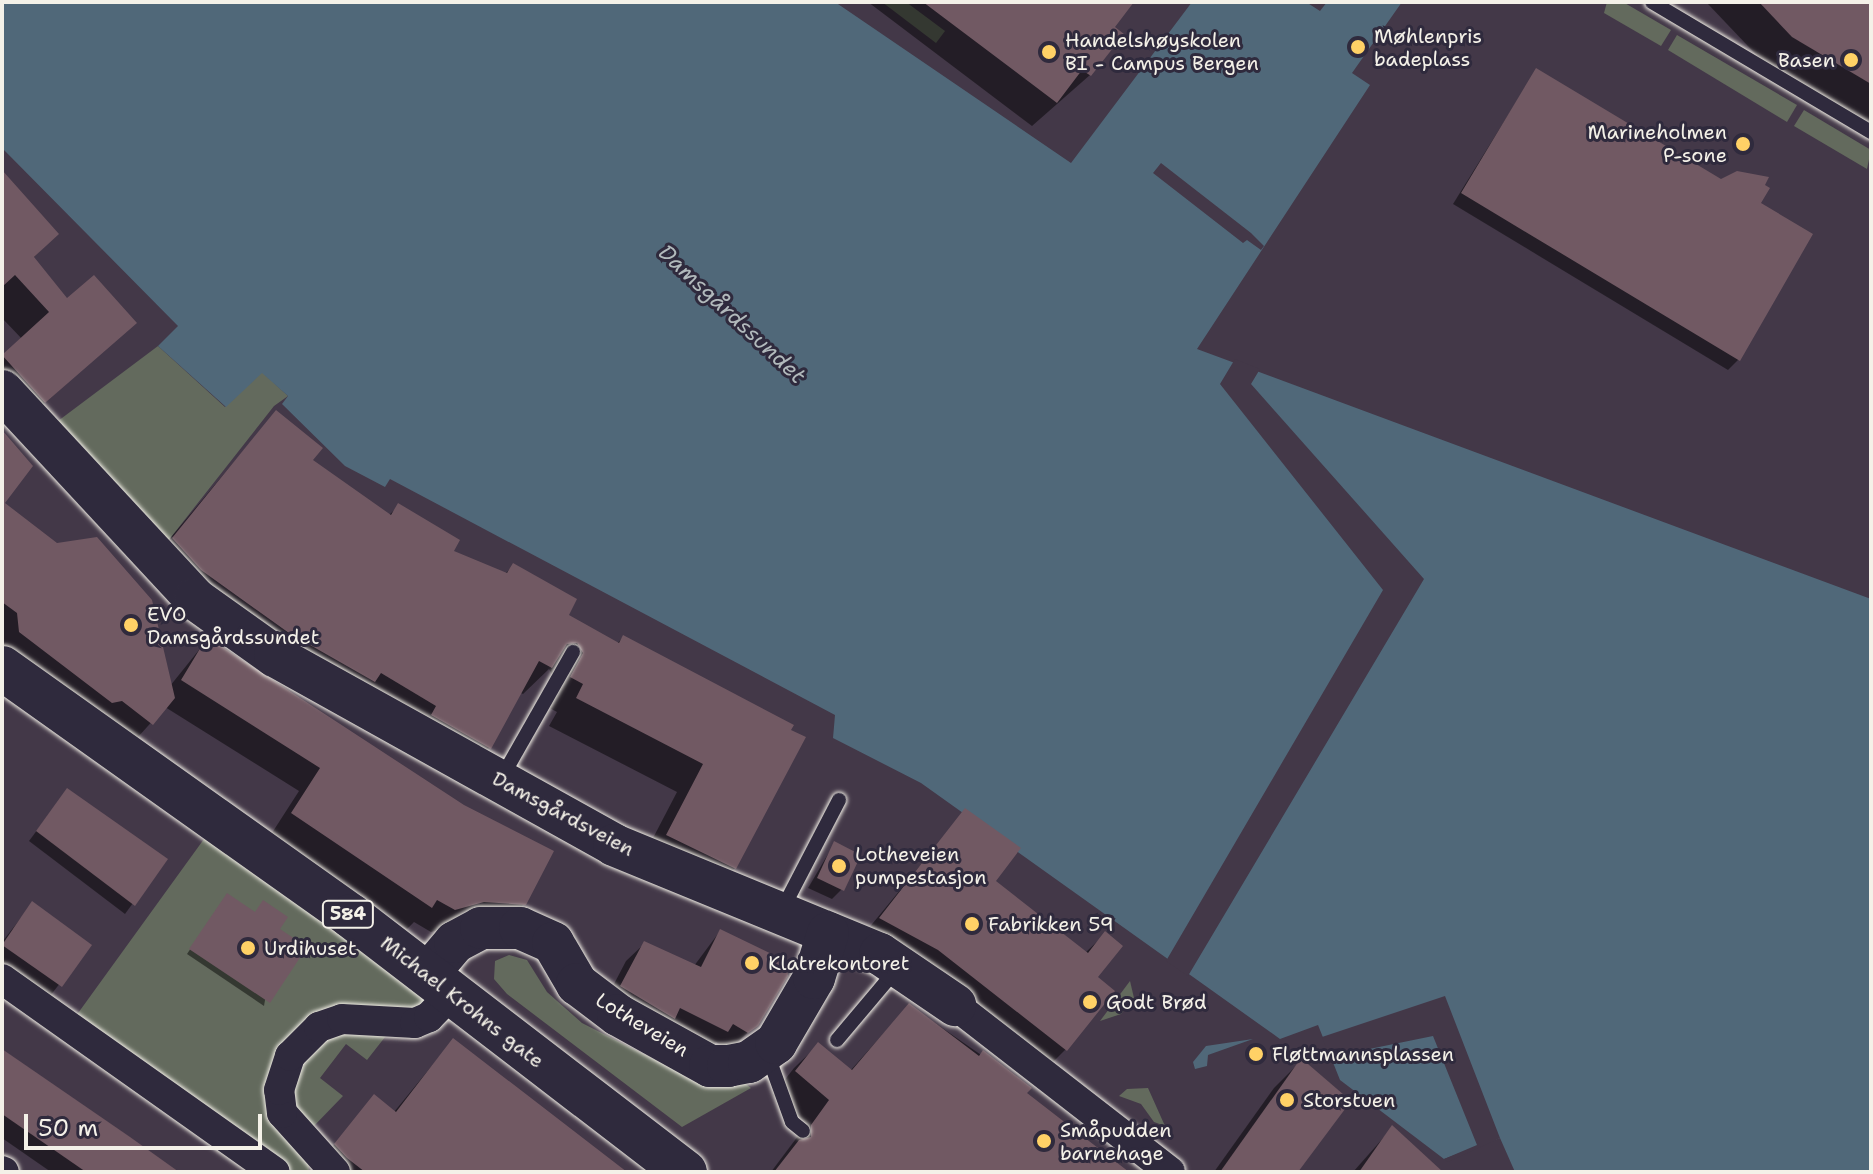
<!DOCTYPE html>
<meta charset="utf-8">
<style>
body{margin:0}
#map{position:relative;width:1873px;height:1174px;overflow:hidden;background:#433848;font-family:"Shantell Sans",sans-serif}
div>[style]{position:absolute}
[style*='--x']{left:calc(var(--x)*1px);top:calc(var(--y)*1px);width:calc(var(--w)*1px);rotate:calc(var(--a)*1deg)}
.green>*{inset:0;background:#636a5d}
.water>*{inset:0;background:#506879}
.pier>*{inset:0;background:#433848}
.shadow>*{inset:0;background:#0007}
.building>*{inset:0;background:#715963}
.roads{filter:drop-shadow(0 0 2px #f4f1e8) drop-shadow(0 0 2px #f4f1e8)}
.lane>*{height:14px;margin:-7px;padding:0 7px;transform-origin:7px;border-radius:7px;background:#2f2a3d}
.street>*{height:30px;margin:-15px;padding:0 15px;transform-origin:15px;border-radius:15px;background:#2f2a3d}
.secondary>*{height:42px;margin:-21px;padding:0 21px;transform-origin:21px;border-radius:21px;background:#2f2a3d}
.primary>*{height:44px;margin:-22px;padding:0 22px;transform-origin:22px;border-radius:22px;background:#2f2a3d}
.dots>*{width:22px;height:22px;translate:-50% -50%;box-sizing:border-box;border:4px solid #2f2a3d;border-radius:50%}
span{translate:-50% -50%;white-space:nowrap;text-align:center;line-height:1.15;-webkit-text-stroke:6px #2f2a3d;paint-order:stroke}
.shield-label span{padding:2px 6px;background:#2f2a3d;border:2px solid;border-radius:6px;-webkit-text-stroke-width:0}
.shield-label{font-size:18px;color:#f4f1e8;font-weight:700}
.poi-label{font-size:20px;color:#f4f1e8}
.left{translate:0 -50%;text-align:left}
.right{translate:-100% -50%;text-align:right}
.street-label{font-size:20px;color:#f4f1e8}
.water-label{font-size:22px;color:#b2babc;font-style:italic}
.frame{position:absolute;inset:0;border:4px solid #f4f1e8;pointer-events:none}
.scale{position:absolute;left:24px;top:1114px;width:238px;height:36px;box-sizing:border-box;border:4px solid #f4f1e8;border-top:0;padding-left:10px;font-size:24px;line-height:28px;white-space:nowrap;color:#f4f1e8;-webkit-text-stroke:6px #2f2a3d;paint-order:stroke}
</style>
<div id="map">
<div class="green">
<div style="clip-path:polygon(882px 2px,906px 2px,945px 31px,936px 43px)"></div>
<div style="clip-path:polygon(1607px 2px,1623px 2px,1671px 30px,1661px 46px,1604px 13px)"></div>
<div style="clip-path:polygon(1677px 35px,1797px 105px,1787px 122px,1668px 50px)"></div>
<div style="clip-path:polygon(1804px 110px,1871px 150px,1867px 169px,1794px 126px)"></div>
<div style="clip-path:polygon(158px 346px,225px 407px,262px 372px,288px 396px,274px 406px,168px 541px,50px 427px)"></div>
<div style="clip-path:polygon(217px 821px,451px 994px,396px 1023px,367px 1060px,346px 1044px,320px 1078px,343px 1096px,312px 1128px,307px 1145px,309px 1172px,274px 1172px,68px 1027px)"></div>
<div style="clip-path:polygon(509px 955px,527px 960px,547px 992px,582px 1023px,695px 1080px,736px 1076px,751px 1088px,682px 1127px,507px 994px,494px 979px,495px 961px)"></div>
<div style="clip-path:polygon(1130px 981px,1134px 998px,1121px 1014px,1100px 1021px)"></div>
<div style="clip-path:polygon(1148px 1088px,1165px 1126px,1154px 1122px,1141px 1104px,1119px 1096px,1127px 1089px)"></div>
</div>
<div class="water">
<div style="clip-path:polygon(2px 2px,835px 2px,1071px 163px,1192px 2px,1306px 2px,1320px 11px,1327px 2px,1402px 2px,1352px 73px,1370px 85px,1197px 349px,1871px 599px,1871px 1172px,1515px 1172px,1500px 1138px,1444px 1159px,1340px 1080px,1318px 1025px,1280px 1039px,921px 783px,833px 738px,835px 715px,390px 479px,385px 487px,345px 466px,282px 404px,288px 396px,262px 373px,226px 407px,158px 346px,178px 326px,2px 148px)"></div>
<div style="clip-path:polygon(1253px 1039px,1208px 1055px,1207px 1066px,1195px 1069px,1193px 1062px,1206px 1046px)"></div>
</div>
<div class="pier">
<div style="clip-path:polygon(1161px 163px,1251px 233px,1264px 246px,1261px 250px,1247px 240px,1243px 243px,1153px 173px)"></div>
<div style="clip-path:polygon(1235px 359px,1260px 369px,1251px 384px,1424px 579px,1188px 976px,1166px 961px,1383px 590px,1220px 384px)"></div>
<div style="clip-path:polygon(1445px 996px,1500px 1138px,1448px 1162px,1444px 1159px,1477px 1145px,1433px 1036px,1330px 1057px,1322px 1037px)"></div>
</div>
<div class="shadow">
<div style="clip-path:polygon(868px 2px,1132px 2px,1112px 28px,1121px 34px,1090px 75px,1032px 126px)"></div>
<div style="clip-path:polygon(1871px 2px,1871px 127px,1765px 64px,1707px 3px)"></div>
<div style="clip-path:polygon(1536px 70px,1758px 204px,1738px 360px,1728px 370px,1453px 204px)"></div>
<div style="clip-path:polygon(2px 196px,57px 234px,32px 259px,67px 301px,134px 323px,17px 428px,2px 412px,2px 357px,22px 339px,2px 318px)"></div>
<div style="clip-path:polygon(276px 412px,310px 460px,389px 515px,399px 506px,451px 552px,505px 574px,513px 566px,566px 616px,617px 644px,623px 637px,791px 725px,735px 868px,707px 896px,640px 863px,677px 792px,549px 726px,557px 712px,544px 705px,556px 681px,549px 669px,523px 694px,519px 692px,489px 748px,462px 775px,146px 567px)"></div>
<div style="clip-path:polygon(2px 433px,2px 503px,170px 686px,207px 640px,524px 904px,501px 927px,460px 924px,431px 932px,414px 922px,407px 929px,270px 836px,299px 791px,165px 707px,130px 746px,2px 657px)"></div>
<div style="clip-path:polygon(67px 790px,165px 859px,125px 914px,29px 841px)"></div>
<div style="clip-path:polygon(966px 810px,993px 881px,1085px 953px,1105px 934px,1096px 978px,1066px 1049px,1038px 1077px,854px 946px)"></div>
<div style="clip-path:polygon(834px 844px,842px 889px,832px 899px,808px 888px)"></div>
<div style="clip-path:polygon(223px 900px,277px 929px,264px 1006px,187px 954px)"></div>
<div style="clip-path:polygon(32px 904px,90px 945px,50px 996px,2px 962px,2px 942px)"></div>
<div style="clip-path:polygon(720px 931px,756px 1025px,729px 1050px,716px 1042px,709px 1049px,603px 1005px,626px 961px,645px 943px,694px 966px)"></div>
<div style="clip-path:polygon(909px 1005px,1029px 1088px,1024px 1093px,1125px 1172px,771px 1172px,807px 1124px,773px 1095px,794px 1068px,818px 1045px,850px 1071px)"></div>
<div style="clip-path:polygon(453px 1040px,608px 1172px,328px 1172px,318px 1164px,374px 1097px,394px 1112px)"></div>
<div style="clip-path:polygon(2px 1051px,176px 1172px,51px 1172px,2px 1138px)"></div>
<div style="clip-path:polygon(1301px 1061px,1295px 1172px,1214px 1172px,1274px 1088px)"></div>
<div style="clip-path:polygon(1392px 1128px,1435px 1172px,1353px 1172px)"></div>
</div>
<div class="building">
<div style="clip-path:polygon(923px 2px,1134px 2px,1115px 27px,1124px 34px,1091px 76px,1082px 70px,1057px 103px)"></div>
<div style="clip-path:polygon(1759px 2px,1871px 2px,1871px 84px,1792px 37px)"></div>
<div style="clip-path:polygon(1536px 68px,1721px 179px,1737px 171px,1769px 177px,1765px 185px,1770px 188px,1761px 203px,1813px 234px,1740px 361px,1461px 193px)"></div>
<div style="clip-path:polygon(2px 170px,59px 234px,34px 257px,67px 298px,94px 275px,137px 323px,45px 403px,2px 355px,49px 312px,15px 275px,2px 287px)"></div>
<div style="clip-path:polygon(276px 410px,323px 448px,313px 460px,391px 515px,398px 503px,460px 540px,454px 551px,507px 573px,513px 563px,577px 599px,569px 615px,619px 643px,623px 635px,794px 725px,791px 730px,806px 737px,736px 869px,666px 835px,703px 764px,576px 698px,583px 684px,570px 677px,583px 653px,577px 643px,567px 644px,552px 668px,539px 661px,491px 749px,431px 715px,436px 706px,381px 673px,375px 682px,289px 633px,201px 570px,172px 538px)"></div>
<div style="clip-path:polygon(2px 430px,33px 466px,5px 503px,57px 543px,97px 537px,152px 600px,175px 698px,153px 725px,122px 701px,112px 703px,19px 632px,17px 613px,2px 602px)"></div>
<div style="clip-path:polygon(207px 637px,464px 805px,554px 851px,526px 905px,484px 902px,455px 910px,437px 900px,432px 908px,291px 813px,320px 768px,181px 680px)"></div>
<div style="clip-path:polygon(67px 788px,168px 859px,135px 906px,36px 831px)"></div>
<div style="clip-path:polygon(965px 808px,1021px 848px,996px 881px,1088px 953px,1105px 931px,1123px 946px,1098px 977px,1115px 991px,1067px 1051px,938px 950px,879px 918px)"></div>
<div style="clip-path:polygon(834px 841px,861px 855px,844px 891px,817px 878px)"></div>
<div style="clip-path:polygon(227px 893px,255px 912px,263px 900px,288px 917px,280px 929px,307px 947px,270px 1003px,189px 949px)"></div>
<div style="clip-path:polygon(32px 901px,92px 945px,62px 987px,2px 945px)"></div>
<div style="clip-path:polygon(720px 929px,786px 961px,788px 976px,758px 1026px,748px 1033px,733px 1024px,728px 1032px,680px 1008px,675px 1019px,620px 986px,644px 941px,701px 967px)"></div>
<div style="clip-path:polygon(909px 1003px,979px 1056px,983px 1050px,1032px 1088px,1027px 1093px,1129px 1172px,774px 1172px,799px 1140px,811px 1137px,811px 1125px,829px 1100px,795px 1071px,818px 1042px,852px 1070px)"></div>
<div style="clip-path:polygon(453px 1038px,627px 1172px,365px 1172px,347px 1158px,334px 1144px,374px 1094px,396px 1112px)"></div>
<div style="clip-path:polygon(2px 1049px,130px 1137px,179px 1172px,86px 1172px,2px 1114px)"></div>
<div style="clip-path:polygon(1301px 1058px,1351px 1101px,1298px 1172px,1220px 1172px)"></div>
<div style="clip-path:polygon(1392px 1125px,1443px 1172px,1359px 1172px)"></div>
</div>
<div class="roads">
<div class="lane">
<div style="--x:1652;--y:2;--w:255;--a:30.7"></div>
<div style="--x:502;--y:777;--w:144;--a:-60.4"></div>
<div style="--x:782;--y:910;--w:124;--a:-62.6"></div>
<div style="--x:837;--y:1040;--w:92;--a:-49.9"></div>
<div style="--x:767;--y:1053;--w:73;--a:70.1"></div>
<div style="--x:792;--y:1122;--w:14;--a:39"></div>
</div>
<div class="street">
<div style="--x:2;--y:979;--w:334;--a:35.3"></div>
<div style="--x:955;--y:1005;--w:272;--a:37.8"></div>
<div style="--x:2;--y:1171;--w:2;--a:27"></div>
<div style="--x:335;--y:1172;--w:79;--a:-131.9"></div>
<div style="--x:282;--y:1113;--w:23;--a:-97"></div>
<div style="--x:279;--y:1090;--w:36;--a:-72"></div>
<div style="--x:290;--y:1056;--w:41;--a:-45"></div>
<div style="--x:319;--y:1027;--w:24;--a:-19"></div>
<div style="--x:342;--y:1019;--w:73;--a:3.1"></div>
<div style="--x:415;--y:1023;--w:15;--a:-23"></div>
<div style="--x:429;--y:1017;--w:32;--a:-46"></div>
</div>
<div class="secondary">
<div style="--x:2;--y:391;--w:284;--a:47.1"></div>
<div style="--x:195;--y:599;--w:98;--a:35.5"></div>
<div style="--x:275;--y:656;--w:388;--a:29.1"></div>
<div style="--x:614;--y:845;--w:287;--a:22.3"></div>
<div style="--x:880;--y:954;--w:91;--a:34.2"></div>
<div style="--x:427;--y:975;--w:43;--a:-49.7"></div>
<div style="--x:455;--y:942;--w:30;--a:-28"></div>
<div style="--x:481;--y:928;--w:39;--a:0"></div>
<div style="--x:520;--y:928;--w:36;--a:24"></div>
<div style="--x:553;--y:943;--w:48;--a:59.7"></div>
<div style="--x:577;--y:984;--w:51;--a:37.1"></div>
<div style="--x:618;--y:1015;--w:105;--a:29"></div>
<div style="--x:710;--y:1066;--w:18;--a:0"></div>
<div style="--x:728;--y:1066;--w:21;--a:-11"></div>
<div style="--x:749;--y:1062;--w:33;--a:-35"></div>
<div style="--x:776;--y:1043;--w:75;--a:-59.7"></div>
<div style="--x:814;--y:978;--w:47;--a:-72.7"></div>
</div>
<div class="primary">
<div style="--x:2;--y:668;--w:428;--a:35.4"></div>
<div style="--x:351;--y:916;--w:421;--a:37.5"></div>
</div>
</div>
<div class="dots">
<div style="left:1358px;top:47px;background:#ffd166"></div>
<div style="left:1049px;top:52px;background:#ffd166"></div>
<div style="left:1851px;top:60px;background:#ffd166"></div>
<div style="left:1743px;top:144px;background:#ffd166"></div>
<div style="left:131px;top:625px;background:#ffd166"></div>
<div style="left:839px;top:866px;background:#ffd166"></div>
<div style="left:972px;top:924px;background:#ffd166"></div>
<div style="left:248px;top:948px;background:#ffd166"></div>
<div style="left:752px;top:963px;background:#ffd166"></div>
<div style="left:1090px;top:1002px;background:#ffd166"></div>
<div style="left:1256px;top:1054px;background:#ffd166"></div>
<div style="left:1287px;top:1100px;background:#ffd166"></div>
<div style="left:1044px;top:1141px;background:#ffd166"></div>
</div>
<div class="shield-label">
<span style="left:348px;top:914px">584</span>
</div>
<div class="poi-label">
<span class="left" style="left:1374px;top:48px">Møhlenpris<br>badeplass</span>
<span class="left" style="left:1065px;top:52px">Handelshøyskolen<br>BI - Campus Bergen</span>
<span class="right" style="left:1835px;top:60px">Basen</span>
<span class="right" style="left:1727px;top:144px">Marineholmen<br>P-sone</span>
<span class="left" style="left:147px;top:626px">EVO<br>Damsgårdssundet</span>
<span class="left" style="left:855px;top:866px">Lotheveien<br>pumpestasjon</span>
<span class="left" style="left:988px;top:924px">Fabrikken 59</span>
<span class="left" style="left:264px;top:948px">Urdihuset</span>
<span class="left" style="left:768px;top:963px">Klatrekontoret</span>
<span class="left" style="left:1106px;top:1002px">Godt Brød</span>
<span class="left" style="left:1272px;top:1054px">Fløttmannsplassen</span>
<span class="left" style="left:1303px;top:1100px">Storstuen</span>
<span class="left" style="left:1060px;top:1142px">Småpudden<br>barnehage</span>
</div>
<div class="street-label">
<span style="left:563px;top:814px;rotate:28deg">Damsgårdsveien</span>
<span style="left:462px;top:1002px;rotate:38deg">Michael Krohns gate</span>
<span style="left:642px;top:1025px;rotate:31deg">Lotheveien</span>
</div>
<div class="water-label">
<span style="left:732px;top:314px;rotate:43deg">Damsgårdssundet</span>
</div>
<div class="frame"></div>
<div class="scale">50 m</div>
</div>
